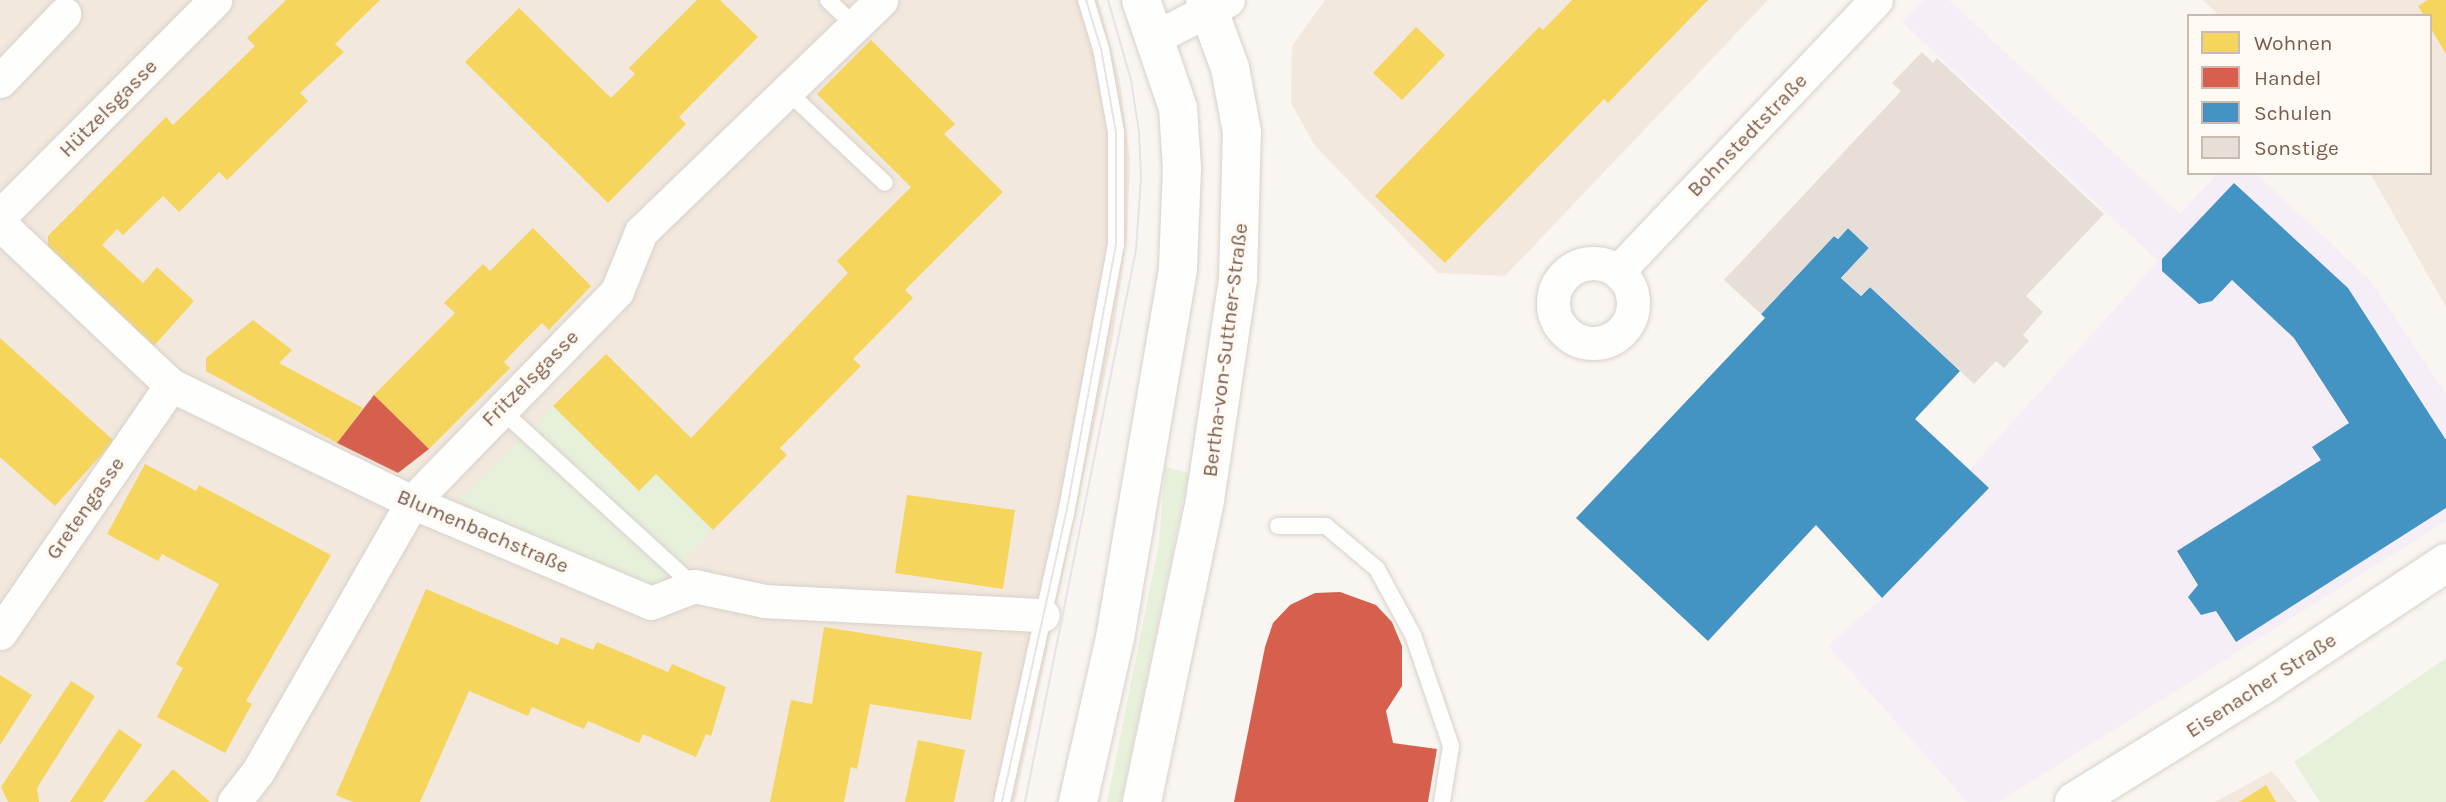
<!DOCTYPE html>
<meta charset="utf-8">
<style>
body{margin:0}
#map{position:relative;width:2446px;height:802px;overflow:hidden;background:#f9f5f0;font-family:Karla,sans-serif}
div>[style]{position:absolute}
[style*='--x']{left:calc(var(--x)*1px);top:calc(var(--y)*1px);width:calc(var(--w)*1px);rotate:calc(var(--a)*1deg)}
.residential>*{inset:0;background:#f2e8de}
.education>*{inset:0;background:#f6eef6}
.green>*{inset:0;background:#e7f0db}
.homes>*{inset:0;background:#f6d55c}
.shops>*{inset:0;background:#d6604d}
.schools>*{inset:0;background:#4393c3}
.building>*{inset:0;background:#e6ded7}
.roads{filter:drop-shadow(0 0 2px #d7d1cb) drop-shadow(0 0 2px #d7d1cb)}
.lane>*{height:16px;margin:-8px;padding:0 8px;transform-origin:8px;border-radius:8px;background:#fefefd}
.street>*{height:33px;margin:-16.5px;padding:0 16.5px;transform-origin:16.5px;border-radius:16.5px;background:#fefefd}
.street>.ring{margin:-16.5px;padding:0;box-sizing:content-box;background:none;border:33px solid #fefefd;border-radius:50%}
.secondary>*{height:38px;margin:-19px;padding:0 19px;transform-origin:19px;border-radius:19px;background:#fefefd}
.tram>*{height:2px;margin:-1px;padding:0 1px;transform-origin:1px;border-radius:1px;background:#e6e3e7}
span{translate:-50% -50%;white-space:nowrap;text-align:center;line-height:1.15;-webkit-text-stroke:7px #fffaf3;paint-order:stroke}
.street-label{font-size:21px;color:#7a5c4d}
.legend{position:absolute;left:2187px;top:14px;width:245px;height:161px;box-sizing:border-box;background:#fffaf3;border:2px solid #cabbb1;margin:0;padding:9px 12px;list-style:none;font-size:21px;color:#7a5c4d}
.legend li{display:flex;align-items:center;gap:14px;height:35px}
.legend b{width:35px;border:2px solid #cabbb1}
</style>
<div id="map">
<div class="residential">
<div style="clip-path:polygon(0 0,1098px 0,1120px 82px,1130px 162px,1127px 236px,1113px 337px,1015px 802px,0 802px)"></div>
<div style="clip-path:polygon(1325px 0,1768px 0,1505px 276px,1438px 273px,1315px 146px,1291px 103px,1292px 46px)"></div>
<div style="clip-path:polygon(2203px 0,2446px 0,2446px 307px,2370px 173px,2430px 173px,2430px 16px,2220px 16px)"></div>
<div style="clip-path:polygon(2272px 771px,2297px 802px,2215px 802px)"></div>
</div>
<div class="education">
<div style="clip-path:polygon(1923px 0,1949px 0,2180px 214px,2218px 173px,2255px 173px,2371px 281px,2446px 394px,2446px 521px,1999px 802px,1967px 802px,1828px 646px,1882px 598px,1816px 525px,1915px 419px,1970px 469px,2158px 261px,1902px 22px)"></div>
</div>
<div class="green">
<div style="clip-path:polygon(553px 406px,656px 474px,713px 530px,660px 584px,638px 597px,459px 499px)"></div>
<div style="clip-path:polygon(1165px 467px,1189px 473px,1121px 802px,1107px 802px,1159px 543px)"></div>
<div style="clip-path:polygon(2446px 658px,2446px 802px,2320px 802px,2294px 762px)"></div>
</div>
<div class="homes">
<div style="clip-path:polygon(286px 0,380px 0,335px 44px,344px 52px,300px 93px,308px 101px,227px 180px,219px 172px,179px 212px,163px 196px,123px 235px,117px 229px,102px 245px,143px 283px,157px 267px,194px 301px,153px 347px,48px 247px,48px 236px,166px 117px,173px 125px,255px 46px,247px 38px)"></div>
<div style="clip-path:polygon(697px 0,720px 0,758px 37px,679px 117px,686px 124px,608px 203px,465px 62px,519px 8px,611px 98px,635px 74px,629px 68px)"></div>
<div style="clip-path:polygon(1572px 0,1708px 0,1608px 103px,1604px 99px,1445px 263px,1375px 196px,1539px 27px,1543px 30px)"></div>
<div style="clip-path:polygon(2428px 0,2446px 0,2446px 54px,2430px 27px,2430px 16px,2424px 16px,2418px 6px)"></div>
<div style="clip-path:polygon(1416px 27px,1445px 55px,1402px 100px,1373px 73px)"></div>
<div style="clip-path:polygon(871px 40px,955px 124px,944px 134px,1003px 192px,905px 290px,913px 298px,853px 359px,861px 366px,780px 448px,787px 455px,713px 530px,656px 474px,639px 491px,553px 406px,606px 354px,691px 438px,848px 273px,837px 261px,911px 187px,817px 94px)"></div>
<div style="clip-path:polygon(533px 228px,591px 286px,549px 330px,542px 323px,522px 343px,504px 362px,510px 368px,429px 449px,374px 395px,455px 313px,444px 303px,483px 264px,490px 271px)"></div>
<div style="clip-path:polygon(253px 320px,292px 350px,279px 363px,363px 408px,337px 443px,206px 371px,206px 358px)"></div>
<div style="clip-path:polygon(0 338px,114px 441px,55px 506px,0 457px)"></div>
<div style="clip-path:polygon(145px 464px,196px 491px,199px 485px,331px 555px,246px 701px,252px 704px,225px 753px,157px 717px,183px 668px,176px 664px,219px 584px,162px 554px,158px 561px,107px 534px)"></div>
<div style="clip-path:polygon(907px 495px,1015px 510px,1003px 589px,895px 573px)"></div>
<div style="clip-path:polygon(426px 589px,558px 645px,561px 637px,593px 650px,597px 642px,668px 672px,672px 664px,726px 687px,711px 736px,706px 734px,696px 757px,643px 734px,639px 743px,588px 721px,584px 729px,532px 707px,528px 716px,469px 691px,420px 802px,353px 802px,336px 795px)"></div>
<div style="clip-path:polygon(824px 627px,982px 652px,971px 720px,870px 704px,857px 769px,851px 767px,844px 802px,770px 802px,791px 700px,812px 704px)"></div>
<div style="clip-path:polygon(0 675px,32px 695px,0 745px)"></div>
<div style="clip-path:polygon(71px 681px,95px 696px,37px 788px,39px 802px,8px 802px,1px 787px)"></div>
<div style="clip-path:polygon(119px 729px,142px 745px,103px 802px,70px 802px)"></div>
<div style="clip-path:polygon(918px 740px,965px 750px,954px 802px,905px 802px)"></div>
<div style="clip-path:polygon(173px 769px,210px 802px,144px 802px)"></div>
<div style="clip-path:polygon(2266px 785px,2276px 802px,2239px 802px)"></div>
</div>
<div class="shops">
<div style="clip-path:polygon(374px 395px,429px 449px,398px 473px,337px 443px)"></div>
<div style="clip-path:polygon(1340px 592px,1376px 605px,1392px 622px,1402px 646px,1402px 686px,1386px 711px,1393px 743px,1437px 749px,1428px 802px,1234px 802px,1265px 647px,1273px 623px,1290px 605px,1315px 593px)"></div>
</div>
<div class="schools">
<div style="clip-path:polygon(2234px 183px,2348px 288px,2446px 440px,2446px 508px,2236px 642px,2216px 611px,2201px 615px,2188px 597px,2198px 585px,2177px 551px,2321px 460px,2312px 447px,2349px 423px,2294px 338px,2232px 280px,2212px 301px,2199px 304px,2162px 271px,2162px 259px)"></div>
<div style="clip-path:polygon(1848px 228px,1869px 248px,1841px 278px,1861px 296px,1870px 287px,1960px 371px,1915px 419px,1989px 488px,1882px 598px,1816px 525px,1708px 641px,1576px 518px,1765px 318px,1761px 314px,1834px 236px,1838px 239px)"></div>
</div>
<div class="building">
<div style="clip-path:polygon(1922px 52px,1933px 63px,1937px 58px,2104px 214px,2026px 296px,2043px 312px,2023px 335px,2029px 341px,2004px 368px,1996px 361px,1974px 384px,1870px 287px,1861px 296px,1841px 278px,1869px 248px,1848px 228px,1838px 239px,1834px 236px,1761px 314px,1724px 280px,1901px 91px,1892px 83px)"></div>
</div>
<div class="roads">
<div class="lane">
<div style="--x:828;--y:0;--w:37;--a:44"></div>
<div style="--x:787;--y:91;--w:134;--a:43.2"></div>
<div style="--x:499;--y:408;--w:264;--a:42.4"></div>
<div style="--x:1278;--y:526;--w:48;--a:0"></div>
<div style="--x:1326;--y:526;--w:67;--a:40.1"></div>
<div style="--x:1377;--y:569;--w:75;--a:61.4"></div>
<div style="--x:1413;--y:635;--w:117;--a:71.1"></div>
<div style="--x:1451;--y:746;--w:57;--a:99.1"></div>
<div style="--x:1002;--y:802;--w:295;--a:-77.5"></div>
<div style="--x:1066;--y:514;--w:274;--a:-79.5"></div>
<div style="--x:1116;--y:245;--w:113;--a:-90"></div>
<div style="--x:1116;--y:132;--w:84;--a:-100.2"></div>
<div style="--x:1101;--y:49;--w:51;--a:-107"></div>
</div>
<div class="street">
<div style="--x:1154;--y:38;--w:83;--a:-27.2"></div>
<div style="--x:0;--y:81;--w:93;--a:-46.3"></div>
<div style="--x:0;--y:216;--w:305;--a:-45.1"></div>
<div style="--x:0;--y:224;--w:235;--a:43.3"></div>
<div style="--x:171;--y:385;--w:268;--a:25.9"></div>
<div style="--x:412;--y:502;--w:259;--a:22.9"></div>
<div style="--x:651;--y:603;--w:46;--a:-21.6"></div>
<div style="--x:694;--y:586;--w:73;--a:11.9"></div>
<div style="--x:765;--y:601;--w:278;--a:2.9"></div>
<div class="ring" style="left:1553px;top:263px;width:47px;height:47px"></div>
<div style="--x:1618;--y:271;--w:374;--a:-46.4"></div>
<div style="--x:0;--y:633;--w:301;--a:-55.4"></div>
<div style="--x:234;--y:802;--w:37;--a:-52"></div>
<div style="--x:257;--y:773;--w:312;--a:-60.2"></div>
<div style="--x:412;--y:502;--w:294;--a:-45.8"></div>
<div style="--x:617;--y:291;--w:64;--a:-67.9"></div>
<div style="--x:641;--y:232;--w:334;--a:-44"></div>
</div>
<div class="secondary">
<div style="--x:1078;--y:802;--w:168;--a:-77.3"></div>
<div style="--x:1115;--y:638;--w:375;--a:-80.3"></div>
<div style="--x:1178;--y:268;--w:100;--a:-87.7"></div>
<div style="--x:1182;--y:168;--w:60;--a:-93.8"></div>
<div style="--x:1178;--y:108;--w:114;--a:-108.9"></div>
<div style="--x:1142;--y:802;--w:309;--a:-78.2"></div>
<div style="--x:1205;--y:500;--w:222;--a:-81.5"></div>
<div style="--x:1238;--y:280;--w:148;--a:-88.5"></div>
<div style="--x:1242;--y:132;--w:65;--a:-100.6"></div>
<div style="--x:1230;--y:68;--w:72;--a:-110.2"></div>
<div style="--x:2074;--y:802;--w:224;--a:-31.8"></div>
<div style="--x:2264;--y:684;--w:219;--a:-33.6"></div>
</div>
</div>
<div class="tram">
<div style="--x:1002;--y:802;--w:295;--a:-77.5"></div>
<div style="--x:1066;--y:514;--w:274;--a:-79.5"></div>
<div style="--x:1116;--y:245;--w:113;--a:-90"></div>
<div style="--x:1116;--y:132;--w:84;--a:-100.2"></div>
<div style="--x:1101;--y:49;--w:51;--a:-107"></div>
<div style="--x:1025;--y:802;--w:563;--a:-78.63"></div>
<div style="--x:1136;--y:250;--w:72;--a:-86"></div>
<div style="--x:1141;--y:178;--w:46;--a:-92.5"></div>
<div style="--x:1139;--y:132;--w:53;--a:-98.7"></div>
<div style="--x:1131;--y:80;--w:83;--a:-106"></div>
</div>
<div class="street-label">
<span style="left:108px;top:108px;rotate:-45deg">Hützelsgasse</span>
<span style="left:1747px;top:135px;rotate:-46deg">Bohnstedtstraße</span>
<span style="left:1225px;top:350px;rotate:-83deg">Bertha-von-Suttner-Straße</span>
<span style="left:530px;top:378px;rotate:-45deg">Fritzelsgasse</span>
<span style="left:85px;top:508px;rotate:-55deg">Gretengasse</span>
<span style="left:483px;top:531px;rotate:23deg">Blumenbachstraße</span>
<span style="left:2261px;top:685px;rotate:-33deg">Eisenacher Straße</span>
</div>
<ul class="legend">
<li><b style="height:19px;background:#f6d55c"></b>Wohnen</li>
<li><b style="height:19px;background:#d6604d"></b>Handel</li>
<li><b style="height:19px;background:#4393c3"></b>Schulen</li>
<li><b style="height:19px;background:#e6ded7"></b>Sonstige</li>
</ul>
</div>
